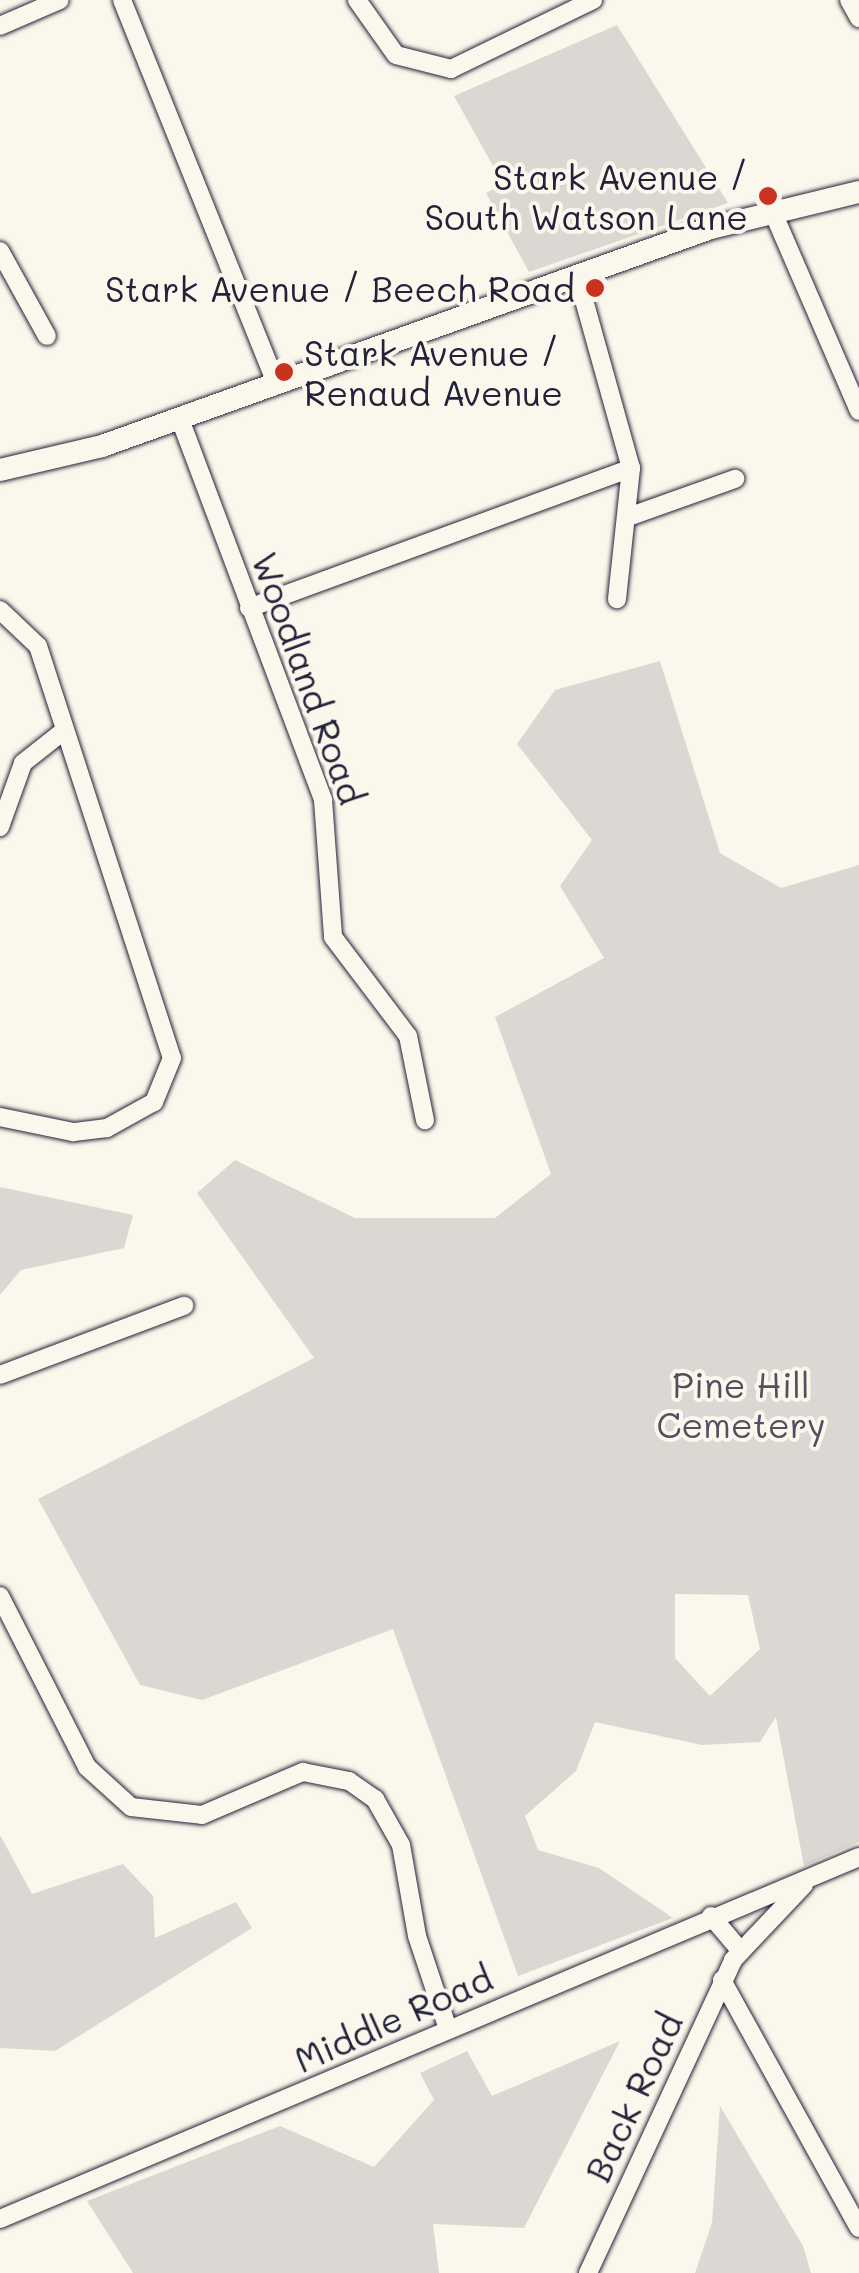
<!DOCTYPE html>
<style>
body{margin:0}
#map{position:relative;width:859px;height:2273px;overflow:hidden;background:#fbf7ec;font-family:Mali,sans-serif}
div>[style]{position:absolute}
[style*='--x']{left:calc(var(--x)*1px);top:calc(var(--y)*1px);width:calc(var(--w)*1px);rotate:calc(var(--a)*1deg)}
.green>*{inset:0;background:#dbd8d3}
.roads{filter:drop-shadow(0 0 2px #22223b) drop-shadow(0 0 2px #22223b)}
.minor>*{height:18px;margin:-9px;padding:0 9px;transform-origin:9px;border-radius:9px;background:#fbf7ec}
.major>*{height:22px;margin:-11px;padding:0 11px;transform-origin:11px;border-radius:11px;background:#fbf7ec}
.dots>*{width:28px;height:28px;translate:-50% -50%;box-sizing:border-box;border:5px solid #fbf7ec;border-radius:50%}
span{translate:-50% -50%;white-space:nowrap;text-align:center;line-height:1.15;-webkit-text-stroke:8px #fbf7ec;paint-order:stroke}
.poi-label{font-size:35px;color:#22223b}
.right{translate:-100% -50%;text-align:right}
.left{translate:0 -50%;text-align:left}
.street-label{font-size:35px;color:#22223b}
.park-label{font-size:35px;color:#505061}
</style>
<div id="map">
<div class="green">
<div style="clip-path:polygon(617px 25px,728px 203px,529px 272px,486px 193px,503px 184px,454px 96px)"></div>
<div style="clip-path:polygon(evenodd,660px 661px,720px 853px,781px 888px,859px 865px,859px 1842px,804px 1866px,776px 1717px,760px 1742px,702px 1745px,595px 1722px,576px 1771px,525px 1816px,538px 1850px,599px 1868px,673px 1918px,518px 1976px,393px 1629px,202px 1700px,140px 1685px,38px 1499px,314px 1358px,197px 1193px,235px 1160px,355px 1218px,495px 1218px,551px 1174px,495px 1017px,604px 958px,560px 886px,592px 840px,517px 744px,555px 690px,660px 661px,675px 1594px,748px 1595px,760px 1649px,710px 1696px,675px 1658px,675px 1594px)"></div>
<div style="clip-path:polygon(0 1187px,133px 1215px,124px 1248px,21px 1270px,0 1295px)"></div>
<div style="clip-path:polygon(0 1835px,32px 1894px,123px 1864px,153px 1896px,155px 1938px,236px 1902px,252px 1928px,55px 2051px,0 2048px)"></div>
<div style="clip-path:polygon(620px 2041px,524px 2228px,433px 2224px,439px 2273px,133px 2273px,87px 2201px,280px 2126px,374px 2167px,434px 2100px,420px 2073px,467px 2051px,492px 2096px)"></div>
<div style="clip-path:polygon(720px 2106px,803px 2246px,811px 2273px,695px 2273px,712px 2223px)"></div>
</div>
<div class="roads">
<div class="minor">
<div style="--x:122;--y:0;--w:415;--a:68.1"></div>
<div style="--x:357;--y:0;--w:67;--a:54.7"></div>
<div style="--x:396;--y:55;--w:57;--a:14.3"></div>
<div style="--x:451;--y:69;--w:158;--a:-25.9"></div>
<div style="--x:849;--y:0;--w:21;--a:61"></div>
<div style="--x:0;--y:26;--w:65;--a:-23.4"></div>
<div style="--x:772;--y:210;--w:219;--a:66.6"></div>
<div style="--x:0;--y:251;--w:97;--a:61.1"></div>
<div style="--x:577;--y:275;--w:200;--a:74.4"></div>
<div style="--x:631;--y:468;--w:132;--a:96.1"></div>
<div style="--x:180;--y:419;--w:407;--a:69.4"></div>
<div style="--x:323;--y:800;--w:137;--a:85.8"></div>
<div style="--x:333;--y:937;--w:124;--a:52.9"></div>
<div style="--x:408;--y:1036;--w:86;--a:78.6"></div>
<div style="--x:628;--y:517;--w:114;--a:-19.6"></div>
<div style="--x:249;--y:608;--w:407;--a:-20.1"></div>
<div style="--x:0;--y:610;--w:52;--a:43.5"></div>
<div style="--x:38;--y:646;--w:433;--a:72"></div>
<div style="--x:172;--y:1058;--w:48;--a:112.2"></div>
<div style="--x:154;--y:1102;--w:54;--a:151"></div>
<div style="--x:107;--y:1128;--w:34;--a:173"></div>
<div style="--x:73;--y:1132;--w:75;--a:-168.4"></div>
<div style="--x:0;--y:827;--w:68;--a:-70.2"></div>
<div style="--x:23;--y:763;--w:48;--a:-38.3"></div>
<div style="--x:0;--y:1375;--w:197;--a:-20.6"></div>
<div style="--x:0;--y:1596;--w:192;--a:63"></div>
<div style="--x:87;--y:1767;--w:59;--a:42.3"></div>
<div style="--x:131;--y:1807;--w:71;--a:6.4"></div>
<div style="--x:202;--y:1815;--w:110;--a:-23.1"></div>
<div style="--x:303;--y:1772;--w:47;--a:11.1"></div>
<div style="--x:349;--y:1781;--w:32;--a:35"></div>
<div style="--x:375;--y:1799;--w:53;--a:60.5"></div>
<div style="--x:401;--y:1845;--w:92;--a:80"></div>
<div style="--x:417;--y:1936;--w:98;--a:71.6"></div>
<div style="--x:711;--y:1916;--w:43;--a:49.7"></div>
<div style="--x:722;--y:1980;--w:283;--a:61.1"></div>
<div style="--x:0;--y:2219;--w:932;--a:-22.85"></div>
<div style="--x:588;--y:2273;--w:345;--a:-65.1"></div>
<div style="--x:733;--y:1960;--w:103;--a:-46.6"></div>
</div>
<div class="major">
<div style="--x:0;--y:470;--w:105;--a:-13.2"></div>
<div style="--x:102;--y:446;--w:647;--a:-19.7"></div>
<div style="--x:711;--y:228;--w:152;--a:-13.7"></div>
</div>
</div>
<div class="dots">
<div style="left:768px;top:196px;background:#c8321e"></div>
<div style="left:595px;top:288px;background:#c8321e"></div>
<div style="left:284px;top:372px;background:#c8321e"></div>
</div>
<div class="poi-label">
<span class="right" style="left:748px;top:196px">Stark Avenue /<br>South Watson Lane</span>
<span class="right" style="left:575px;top:288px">Stark Avenue / Beech Road</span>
<span class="left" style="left:304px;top:372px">Stark Avenue /<br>Renaud Avenue</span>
</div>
<div class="street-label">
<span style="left:309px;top:678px;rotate:70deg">Woodland Road</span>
<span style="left:393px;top:2018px;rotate:-24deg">Middle Road</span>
<span style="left:633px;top:2097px;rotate:-65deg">Back Road</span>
</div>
<div class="park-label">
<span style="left:741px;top:1404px">Pine Hill<br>Cemetery</span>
</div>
</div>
